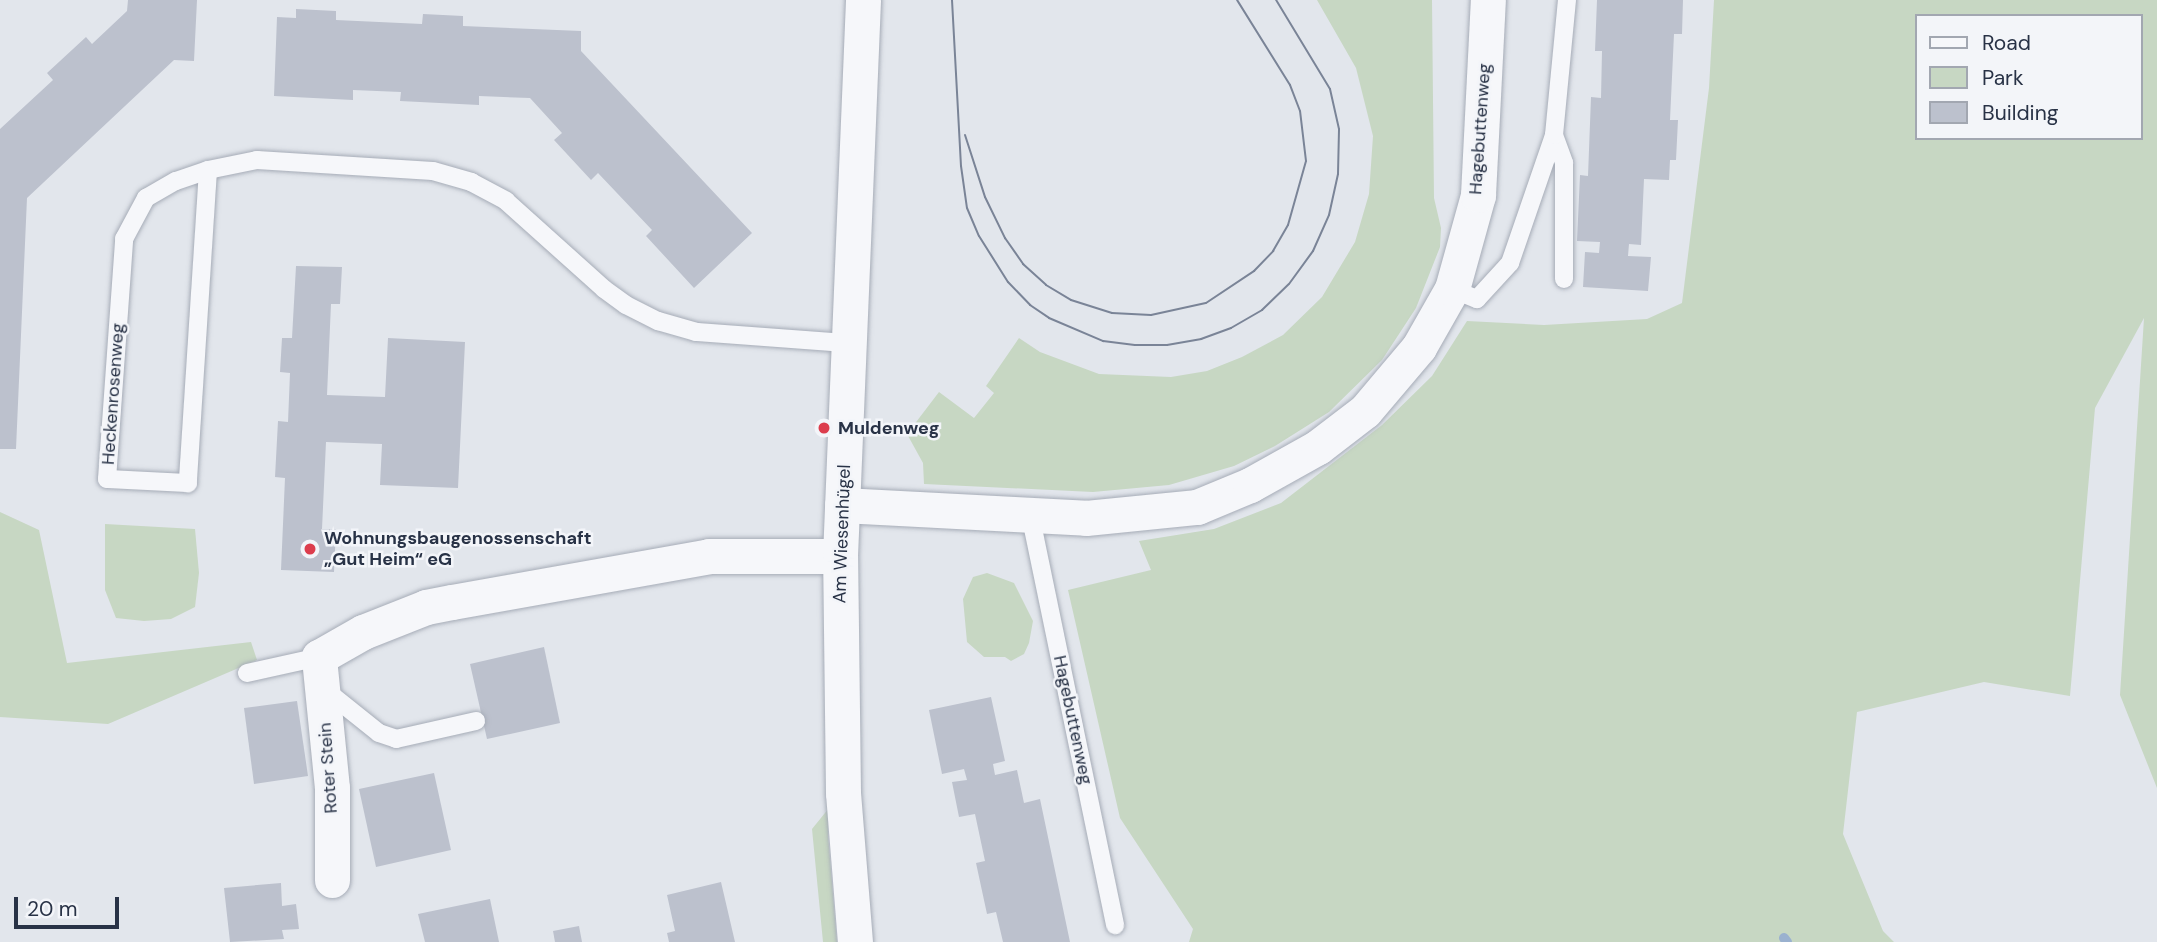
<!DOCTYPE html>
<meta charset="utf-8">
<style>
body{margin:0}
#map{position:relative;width:2157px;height:942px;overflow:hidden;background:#e2e6ec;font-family:"DM Sans",sans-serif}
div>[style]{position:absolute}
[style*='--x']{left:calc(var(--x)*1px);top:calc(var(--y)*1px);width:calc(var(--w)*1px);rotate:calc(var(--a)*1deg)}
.green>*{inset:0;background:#c7d7c3}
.stream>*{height:10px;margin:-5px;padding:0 5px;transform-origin:5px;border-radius:5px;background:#9ab1cf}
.building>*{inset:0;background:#bcc1cd}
.roads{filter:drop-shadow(0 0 2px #a6acb7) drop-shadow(0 0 2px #a6acb7)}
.lane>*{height:18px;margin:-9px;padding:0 9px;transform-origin:9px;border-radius:9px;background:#f6f7fa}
.street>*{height:35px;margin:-17.5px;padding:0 17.5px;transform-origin:17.5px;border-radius:17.5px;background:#f6f7fa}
.tram>*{height:2px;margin:-1px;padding:0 1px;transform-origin:1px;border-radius:1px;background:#7a8497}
.dots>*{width:19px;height:19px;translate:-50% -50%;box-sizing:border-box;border:4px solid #f3f5f9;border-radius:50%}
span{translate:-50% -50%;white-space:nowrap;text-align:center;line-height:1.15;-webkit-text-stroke:5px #f3f5f9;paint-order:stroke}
.street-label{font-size:18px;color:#283246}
.poi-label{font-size:18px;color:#283246;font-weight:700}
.left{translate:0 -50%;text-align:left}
.legend{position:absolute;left:1915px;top:14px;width:228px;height:126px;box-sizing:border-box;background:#f3f5f9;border:2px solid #a2a7b1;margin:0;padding:9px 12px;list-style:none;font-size:21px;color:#283246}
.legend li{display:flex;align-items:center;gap:14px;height:35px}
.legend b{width:35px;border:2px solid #a2a7b1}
.scale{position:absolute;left:14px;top:897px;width:105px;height:32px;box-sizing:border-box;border:4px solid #283246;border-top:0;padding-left:9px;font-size:21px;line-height:24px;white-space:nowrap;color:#283246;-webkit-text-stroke:5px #f3f5f9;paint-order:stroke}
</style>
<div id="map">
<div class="green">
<div style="clip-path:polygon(1317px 0,1432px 0,1434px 198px,1441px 228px,1440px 247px,1416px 308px,1382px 360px,1329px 412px,1275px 446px,1234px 466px,1169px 485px,1093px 492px,924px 484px,923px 463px,907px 434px,939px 392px,974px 418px,994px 393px,986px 386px,1019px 338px,1040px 352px,1099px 374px,1171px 377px,1207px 371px,1242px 357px,1283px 335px,1322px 297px,1355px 242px,1369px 194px,1373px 136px,1356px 68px)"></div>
<div style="clip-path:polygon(evenodd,1714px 0,2157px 0,2157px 788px,2120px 695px,2144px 318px,2095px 408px,2070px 696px,1984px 682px,1857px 712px,1843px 834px,1883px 931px,1894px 942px,1189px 942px,1193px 929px,1120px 818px,1068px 590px,1151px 570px,1139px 541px,1214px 529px,1281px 503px,1382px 425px,1432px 376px,1467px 321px,1544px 325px,1647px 319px,1682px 303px,1709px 88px,1714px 0,1917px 16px,2141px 16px,2141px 138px,1917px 138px,1917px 16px)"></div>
<div style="clip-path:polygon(0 512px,39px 530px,67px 663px,251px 642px,257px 660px,108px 724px,0 717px)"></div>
<div style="clip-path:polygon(105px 524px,195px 529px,199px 573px,195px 607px,171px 619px,144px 621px,116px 618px,105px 590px)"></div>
<div style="clip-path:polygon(987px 573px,1014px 583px,1033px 621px,1029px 643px,1024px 654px,1011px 661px,1005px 657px,984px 657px,967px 642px,963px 599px,973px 577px)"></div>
<div style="clip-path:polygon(829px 808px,828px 835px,837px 942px,823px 942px,812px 829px)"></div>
</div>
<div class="stream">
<div style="--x:1784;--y:938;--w:5;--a:53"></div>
</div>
<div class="building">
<div style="clip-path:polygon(128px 0,197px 0,194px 61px,174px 60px,27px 198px,16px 449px,0 449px,0 129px,53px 80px,47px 73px,86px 37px,92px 44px,127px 11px)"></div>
<div style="clip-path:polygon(1597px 0,1683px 0,1682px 34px,1674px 34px,1670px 120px,1678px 120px,1676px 160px,1670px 160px,1669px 180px,1644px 179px,1641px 245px,1629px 244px,1628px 256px,1651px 257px,1648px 291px,1583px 287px,1585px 252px,1599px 253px,1600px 242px,1577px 241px,1580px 175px,1588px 176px,1591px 97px,1601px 98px,1602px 51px,1595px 51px)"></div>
<div style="clip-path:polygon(296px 9px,336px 11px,336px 20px,422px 24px,423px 14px,463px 16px,463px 26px,581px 31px,581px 51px,752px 233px,694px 288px,646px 236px,652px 230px,598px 173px,591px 180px,554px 140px,562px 133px,530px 98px,479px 96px,479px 105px,400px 101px,401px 92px,353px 90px,353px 100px,274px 96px,277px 17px,296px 18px)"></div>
<div style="clip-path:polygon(296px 266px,342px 267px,340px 304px,331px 304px,327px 395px,385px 397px,388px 338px,465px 342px,458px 488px,380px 485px,382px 444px,326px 442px,322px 529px,336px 529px,334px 572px,281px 570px,285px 478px,275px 477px,278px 421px,288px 422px,290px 373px,280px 372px,282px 338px,292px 338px)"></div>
<div style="clip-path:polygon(544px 647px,560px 723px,487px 739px,470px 664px)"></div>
<div style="clip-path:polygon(991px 697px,1005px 761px,993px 764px,995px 775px,1017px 770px,1024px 803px,1040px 799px,1070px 942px,1003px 942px,996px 912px,987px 914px,976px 863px,985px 861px,975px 814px,959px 817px,952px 782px,967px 780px,964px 769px,942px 774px,929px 710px)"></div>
<div style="clip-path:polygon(297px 701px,308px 776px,254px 784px,244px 708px)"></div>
<div style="clip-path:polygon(434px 773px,451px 850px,376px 867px,359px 789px)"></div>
<div style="clip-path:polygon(721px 882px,735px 942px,669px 942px,667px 933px,675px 931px,667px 895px)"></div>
<div style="clip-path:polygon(281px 883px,282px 906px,296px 904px,299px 929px,282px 930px,284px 939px,230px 942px,224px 888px)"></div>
<div style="clip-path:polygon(490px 899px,499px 942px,425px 942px,418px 914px)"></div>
<div style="clip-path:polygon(579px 926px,582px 942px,555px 942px,553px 931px)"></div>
</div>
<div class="roads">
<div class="lane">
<div style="--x:1554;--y:135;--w:30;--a:70"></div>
<div style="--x:1564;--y:163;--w:116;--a:90"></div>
<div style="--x:208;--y:170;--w:314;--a:93.7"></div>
<div style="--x:188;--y:483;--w:81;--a:-177.2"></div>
<div style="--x:107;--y:479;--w:241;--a:-85.9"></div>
<div style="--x:124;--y:239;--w:47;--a:-61.8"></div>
<div style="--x:146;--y:198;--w:34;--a:-30"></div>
<div style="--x:176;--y:181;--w:34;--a:-19"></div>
<div style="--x:208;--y:170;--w:50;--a:-11.5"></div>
<div style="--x:257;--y:160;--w:176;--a:3.6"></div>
<div style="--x:433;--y:171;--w:40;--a:16"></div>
<div style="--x:471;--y:182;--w:40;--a:28"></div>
<div style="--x:506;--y:201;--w:132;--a:41.9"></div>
<div style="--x:604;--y:289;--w:27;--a:36"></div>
<div style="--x:626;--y:305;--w:36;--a:27"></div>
<div style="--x:658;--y:321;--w:40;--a:16"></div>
<div style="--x:696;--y:332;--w:151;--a:4.2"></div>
<div style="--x:1452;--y:289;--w:27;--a:22"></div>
<div style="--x:1477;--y:299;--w:49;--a:-47.5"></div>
<div style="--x:1510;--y:263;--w:135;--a:-71"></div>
<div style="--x:1554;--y:135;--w:136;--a:-84.5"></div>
<div style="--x:1030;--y:514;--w:420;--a:78.3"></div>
<div style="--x:247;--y:673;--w:74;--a:-12.5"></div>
<div style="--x:324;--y:689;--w:70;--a:38.7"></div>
<div style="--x:379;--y:733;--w:18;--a:19"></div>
<div style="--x:396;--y:739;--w:82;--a:-12.7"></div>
</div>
<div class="street">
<div style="--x:842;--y:505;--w:244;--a:3"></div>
<div style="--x:1086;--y:518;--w:112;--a:-5.7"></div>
<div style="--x:1197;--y:507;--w:57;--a:-22.5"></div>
<div style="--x:1250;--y:485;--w:78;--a:-29.2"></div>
<div style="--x:1318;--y:447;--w:59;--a:-37.5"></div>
<div style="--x:1365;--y:411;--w:84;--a:-49.8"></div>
<div style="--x:1419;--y:347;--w:67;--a:-60.4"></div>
<div style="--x:1452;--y:289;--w:98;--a:-74.5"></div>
<div style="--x:1478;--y:195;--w:195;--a:-87.1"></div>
<div style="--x:332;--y:880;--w:92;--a:-90"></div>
<div style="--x:332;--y:788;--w:132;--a:-95.7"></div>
<div style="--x:319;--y:657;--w:51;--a:-29.6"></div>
<div style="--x:363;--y:632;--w:68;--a:-21.6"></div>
<div style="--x:426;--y:607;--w:26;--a:-11"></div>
<div style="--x:452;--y:602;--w:261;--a:-10.1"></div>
<div style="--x:709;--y:556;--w:131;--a:0"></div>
<div style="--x:855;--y:942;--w:149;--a:-94.6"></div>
<div style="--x:843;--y:793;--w:237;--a:-90.7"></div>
<div style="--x:840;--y:556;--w:556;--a:-87.63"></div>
</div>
</div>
<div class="tram">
<div style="--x:952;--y:0;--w:166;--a:86.9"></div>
<div style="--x:961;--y:166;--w:42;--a:81.9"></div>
<div style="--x:967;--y:208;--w:30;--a:67"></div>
<div style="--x:979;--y:236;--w:54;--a:57.8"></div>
<div style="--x:1008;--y:282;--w:32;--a:46"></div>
<div style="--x:1030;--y:305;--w:23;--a:34"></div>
<div style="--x:1049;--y:318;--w:59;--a:23.1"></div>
<div style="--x:1103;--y:341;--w:32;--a:7"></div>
<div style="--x:1135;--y:345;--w:32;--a:0"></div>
<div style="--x:1167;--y:345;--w:35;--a:-10"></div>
<div style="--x:1201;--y:339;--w:32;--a:-20"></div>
<div style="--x:1231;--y:328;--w:36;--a:-30"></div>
<div style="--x:1262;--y:310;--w:37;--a:-44"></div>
<div style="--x:1289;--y:284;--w:41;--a:-54"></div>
<div style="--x:1313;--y:251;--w:39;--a:-66"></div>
<div style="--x:1329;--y:215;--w:42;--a:-77.6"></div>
<div style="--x:1338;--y:174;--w:45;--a:-88.7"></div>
<div style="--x:1339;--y:129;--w:41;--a:-102.7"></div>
<div style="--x:1330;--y:89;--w:104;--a:-121.2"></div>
<div style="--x:965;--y:135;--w:65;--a:72.1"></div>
<div style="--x:985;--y:197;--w:46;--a:64"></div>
<div style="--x:1005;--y:238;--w:32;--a:55"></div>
<div style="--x:1023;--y:264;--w:31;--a:42"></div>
<div style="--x:1046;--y:285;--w:29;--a:31"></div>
<div style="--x:1071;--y:300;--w:43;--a:17.6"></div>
<div style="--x:1112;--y:313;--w:39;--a:3"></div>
<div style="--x:1151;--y:315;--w:56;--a:-12.3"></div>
<div style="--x:1206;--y:303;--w:58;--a:-33.7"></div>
<div style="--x:1254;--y:271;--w:28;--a:-46"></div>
<div style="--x:1273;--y:251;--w:30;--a:-60"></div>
<div style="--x:1288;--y:225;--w:66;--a:-74.3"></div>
<div style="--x:1306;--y:161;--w:50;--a:-96.8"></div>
<div style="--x:1300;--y:111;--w:28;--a:-111"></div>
<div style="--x:1290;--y:85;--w:100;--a:-121.9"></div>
</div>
<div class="dots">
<div style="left:824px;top:428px;background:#dc3d4d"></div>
<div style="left:310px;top:549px;background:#dc3d4d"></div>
</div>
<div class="street-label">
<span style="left:1480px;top:129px;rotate:-86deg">Hagebuttenweg</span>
<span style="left:113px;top:394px;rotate:-86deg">Heckenrosenweg</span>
<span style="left:842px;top:534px;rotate:-88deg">Am Wiesenhügel</span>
<span style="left:1073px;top:720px;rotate:78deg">Hagebuttenweg</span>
<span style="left:328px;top:768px;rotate:-94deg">Roter Stein</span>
</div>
<div class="poi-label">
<span class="left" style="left:838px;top:428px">Muldenweg</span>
<span class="left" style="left:324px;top:549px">Wohnungsbaugenossenschaft<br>„Gut Heim“ eG</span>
</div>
<ul class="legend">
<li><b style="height:9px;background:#f6f7fa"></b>Road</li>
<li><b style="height:19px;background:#c7d7c3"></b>Park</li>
<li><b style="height:19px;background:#bcc1cd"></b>Building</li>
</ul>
<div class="scale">20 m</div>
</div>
